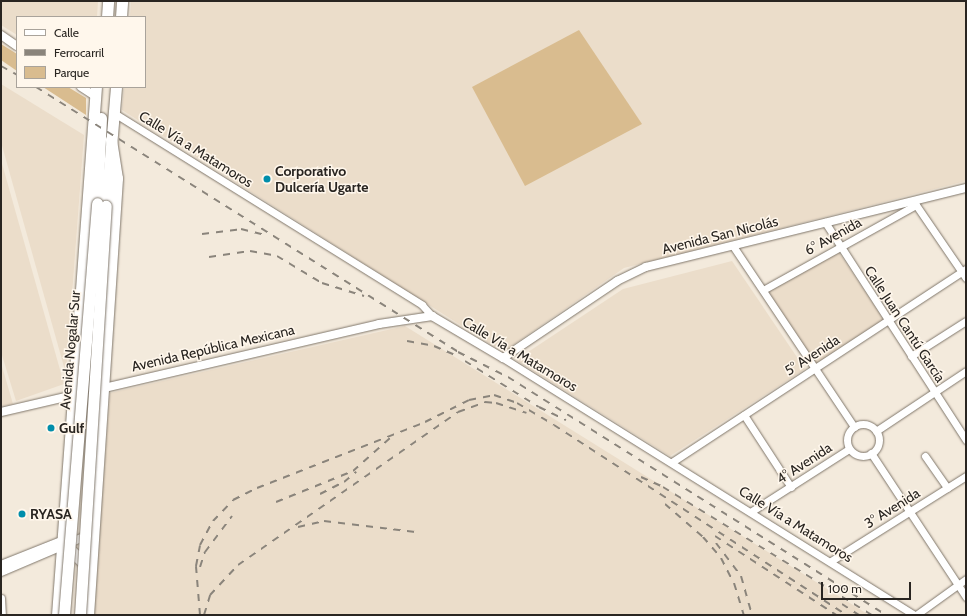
<!DOCTYPE html>
<meta charset="utf-8">
<style>
body{margin:0}
#map{position:relative;width:967px;height:616px;overflow:hidden;background:#f3eadc;font-family:Cabin,sans-serif}
div>[style]{position:absolute}
[style*='--x']{left:calc(var(--x)*1px);top:calc(var(--y)*1px);width:calc(var(--w)*1px);rotate:calc(var(--a)*1deg)}
.built>*{inset:0;background:#ebddca}
.green>*{inset:0;background:#d9bc8f}
.roads{filter:drop-shadow(0 0 1px #80776b) drop-shadow(0 0 1px #80776b)}
.minor>*{height:7px;margin:-3.5px;padding:0 3.5px;transform-origin:3.5px;border-radius:3.5px;background:#fff}
.minor>.ring{margin:-3.5px;padding:0;box-sizing:content-box;background:none;border:7px solid #fff;border-radius:50%}
.tertiary>*{height:8px;margin:-4px;padding:0 4px;transform-origin:4px;border-radius:4px;background:#fff}
.trunk>*{height:11px;margin:-5.5px;padding:0 5.5px;transform-origin:5.5px;border-radius:5.5px;background:#fff}
.rail>*{height:2px;margin-top:-1px;transform-origin:0;background:repeating-linear-gradient(90deg,#8a847b 0 7px,transparent 0 14px)}
.bridges{filter:drop-shadow(0 0 1px #80776b) drop-shadow(0 0 1px #80776b)}
.trunk-bridge>*{height:11px;margin:-5.5px;padding:0 5.5px;transform-origin:5.5px;border-radius:5.5px;background:#fff}
.dots>*{width:11px;height:11px;translate:-50% -50%;box-sizing:border-box;border:2px solid #fff7ec;border-radius:50%}
span{translate:-50% -50%;white-space:nowrap;text-align:center;line-height:1.15;-webkit-text-stroke:3px #fff7ec;paint-order:stroke}
.street-label{font-size:14px;color:#292521}
.poi-label{font-size:14px;color:#292521;font-weight:700}
.left{translate:0 -50%;text-align:left}
.frame{position:absolute;inset:0;border:2px solid #292521;pointer-events:none}
.legend{position:absolute;left:16px;top:16px;width:130px;height:72px;box-sizing:border-box;background:#fff7ec;border:1px solid #a9a39b;margin:0;padding:5px 7px;list-style:none;font-size:12px;color:#292521}
.legend li{display:flex;align-items:center;gap:8px;height:20px}
.legend b{width:20px;border:1px solid #a9a39b}
.scale{position:absolute;left:821px;top:582px;width:90px;height:18px;box-sizing:border-box;border:2px solid #292521;border-top:0;padding-left:5px;font-size:12px;line-height:14px;white-space:nowrap;color:#292521;-webkit-text-stroke:3px #fff7ec;paint-order:stroke}
</style>
<div id="map">
<div class="built">
<div style="clip-path:polygon(1px 1px,98px 1px,97px 17px,17px 17px,17px 35px,1px 25px)"></div>
<div style="clip-path:polygon(131px 1px,966px 1px,966px 181px,624px 268px,503px 352px,122px 110px,124px 87px,145px 87px,145px 17px,130px 17px)"></div>
<div style="clip-path:polygon(1px 84px,84px 135px,66px 374px,1px 142px)"></div>
<div style="clip-path:polygon(1px 160px,64px 384px,16px 401px,1px 352px)"></div>
<div style="clip-path:polygon(838px 251px,884px 320px,816px 364px,768px 291px)"></div>
<div style="clip-path:polygon(732px 261px,805px 369px,670px 456px,516px 360px,623px 289px)"></div>
<div style="clip-path:polygon(405px 326px,869px 615px,93px 615px,110px 393px)"></div>
<div style="clip-path:polygon(1px 363px,13px 404px,1px 406px)"></div>
</div>
<div class="green">
<div style="clip-path:polygon(579px 30px,642px 124px,525px 186px,472px 87px)"></div>
<div style="clip-path:polygon(1px 44px,17px 54px,17px 71px,1px 60px)"></div>
<div style="clip-path:polygon(43px 87px,68px 87px,86px 98px,86px 115px)"></div>
</div>
<div class="roads">
<div class="minor">
<div style="--x:114;--y:113;--w:363;--a:31.9"></div>
<div style="--x:422;--y:305;--w:15;--a:48"></div>
<div style="--x:914;--y:202;--w:92;--a:55.6"></div>
<div style="--x:825;--y:222;--w:260;--a:57.1"></div>
<div style="--x:733;--y:246;--w:218;--a:56.2"></div>
<div style="--x:763;--y:290;--w:175;--a:-29.1"></div>
<div style="--x:911;--y:356;--w:65;--a:-32.5"></div>
<div style="--x:503;--y:358;--w:486;--a:32"></div>
<div style="--x:744;--y:415;--w:86;--a:56.9"></div>
<div class="ring" style="left:847px;top:424px;width:25px;height:25px"></div>
<div style="--x:876;--y:431;--w:108;--a:-33.7"></div>
<div style="--x:871;--y:453;--w:173;--a:56.6"></div>
<div style="--x:925;--y:456;--w:39;--a:55"></div>
<div style="--x:672;--y:462;--w:352;--a:-33.3"></div>
<div style="--x:752;--y:511;--w:115;--a:-32.6"></div>
<div style="--x:831;--y:561;--w:160;--a:-32.2"></div>
<div style="--x:1;--y:598;--w:17;--a:87"></div>
<div style="--x:916;--y:615;--w:62;--a:-35.8"></div>
</div>
<div class="tertiary">
<div style="--x:1;--y:35;--w:19;--a:35"></div>
<div style="--x:81;--y:87;--w:17;--a:33"></div>
<div style="--x:1;--y:412;--w:388;--a:-13.1"></div>
<div style="--x:379;--y:324;--w:54;--a:-8.6"></div>
<div style="--x:432;--y:316;--w:82;--a:30.6"></div>
<div style="--x:503;--y:358;--w:138;--a:-34"></div>
<div style="--x:617;--y:281;--w:32;--a:-26"></div>
<div style="--x:646;--y:267;--w:330;--a:-13.9"></div>
<div style="--x:1;--y:565;--w:65;--a:-21.8"></div>
<div style="--x:1;--y:572;--w:95;--a:-23"></div>
</div>
<div class="trunk">
<div style="--x:107;--y:17;--w:16;--a:-86"></div>
<div style="--x:121;--y:17;--w:16;--a:-86"></div>
<div style="--x:97;--y:203;--w:85;--a:-87.3"></div>
<div style="--x:106;--y:206;--w:119;--a:-85.2"></div>
<div style="--x:63;--y:543;--w:35;--a:44"></div>
<div style="--x:57;--y:615;--w:529;--a:-85.78"></div>
<div style="--x:88;--y:615;--w:438;--a:-86.2"></div>
<div style="--x:117;--y:178;--w:39;--a:-99"></div>
</div>
</div>
<div class="rail">
<div style="--x:1;--y:66;--w:18;--a:29"></div>
<div style="--x:36;--y:87;--w:498;--a:32.1"></div>
<div style="--x:458;--y:352;--w:56;--a:26.6"></div>
<div style="--x:508;--y:377;--w:447;--a:32.2"></div>
<div style="--x:202;--y:234;--w:39;--a:-7"></div>
<div style="--x:241;--y:229;--w:25;--a:14"></div>
<div style="--x:209;--y:257;--w:41;--a:-8.3"></div>
<div style="--x:250;--y:251;--w:27;--a:10"></div>
<div style="--x:277;--y:256;--w:52;--a:31"></div>
<div style="--x:322;--y:283;--w:44;--a:17.2"></div>
<div style="--x:407;--y:341;--w:27;--a:10"></div>
<div style="--x:434;--y:346;--w:21;--a:23"></div>
<div style="--x:465;--y:361;--w:87;--a:31.9"></div>
<div style="--x:539;--y:407;--w:30;--a:26"></div>
<div style="--x:641;--y:477;--w:24;--a:24"></div>
<div style="--x:663;--y:487;--w:245;--a:31.5"></div>
<div style="--x:320;--y:494;--w:27;--a:-27"></div>
<div style="--x:344;--y:482;--w:16;--a:-40"></div>
<div style="--x:276;--y:502;--w:83;--a:-21.9"></div>
<div style="--x:353;--y:471;--w:50;--a:-41.7"></div>
<div style="--x:665;--y:504;--w:50;--a:41"></div>
<div style="--x:703;--y:537;--w:28;--a:49"></div>
<div style="--x:721;--y:558;--w:28;--a:63"></div>
<div style="--x:734;--y:583;--w:34;--a:73"></div>
<div style="--x:298;--y:527;--w:27;--a:-13"></div>
<div style="--x:324;--y:521;--w:92;--a:6.9"></div>
<div style="--x:715;--y:536;--w:145;--a:33.1"></div>
<div style="--x:716;--y:543;--w:41;--a:52.9"></div>
<div style="--x:741;--y:576;--w:41;--a:74.2"></div>
<div style="--x:200;--y:567;--w:16;--a:-72"></div>
<div style="--x:205;--y:552;--w:45;--a:-53.1"></div>
<div style="--x:842;--y:604;--w:20;--a:33"></div>
<div style="--x:200;--y:615;--w:49;--a:-94.7"></div>
<div style="--x:196;--y:566;--w:21;--a:-79"></div>
<div style="--x:200;--y:545;--w:27;--a:-62"></div>
<div style="--x:213;--y:521;--w:29;--a:-46"></div>
<div style="--x:233;--y:500;--w:27;--a:-27"></div>
<div style="--x:257;--y:488;--w:180;--a:-21.4"></div>
<div style="--x:425;--y:422;--w:49;--a:-26.6"></div>
<div style="--x:469;--y:400;--w:25;--a:-11"></div>
<div style="--x:494;--y:395;--w:24;--a:19"></div>
<div style="--x:517;--y:403;--w:43;--a:30.7"></div>
<div style="--x:554;--y:425;--w:349;--a:33"></div>
<div style="--x:204;--y:615;--w:21;--a:-73"></div>
<div style="--x:210;--y:595;--w:41;--a:-47"></div>
<div style="--x:238;--y:565;--w:268;--a:-34.8"></div>
<div style="--x:458;--y:412;--w:29;--a:-20"></div>
<div style="--x:485;--y:402;--w:11;--a:5"></div>
<div style="--x:496;--y:403;--w:32;--a:18"></div>
</div>
<div class="bridges">
<div class="trunk-bridge">
<div style="--x:64;--y:615;--w:413;--a:-85.4"></div>
<div style="--x:80;--y:615;--w:410;--a:-86.4"></div>
</div>
</div>
<div class="dots">
<div style="left:267px;top:179px;background:#008eab"></div>
<div style="left:51px;top:428px;background:#008eab"></div>
<div style="left:22px;top:514px;background:#008eab"></div>
</div>
<div class="street-label">
<span style="left:196px;top:149px;rotate:32deg">Calle Vía a Matamoros</span>
<span style="left:720px;top:235px;rotate:-14deg">Avenida San Nicolás</span>
<span style="left:833px;top:236px;rotate:-29deg">6° Avenida</span>
<span style="left:905px;top:324px;rotate:57deg">Calle Juan Cantú García</span>
<span style="left:213px;top:348px;rotate:-13deg">Avenida República Mexicana</span>
<span style="left:70px;top:350px;rotate:-85deg">Avenida Nogalar Sur</span>
<span style="left:520px;top:354px;rotate:31deg">Calle Vía a Matamoros</span>
<span style="left:812px;top:355px;rotate:-33deg">5° Avenida</span>
<span style="left:804px;top:463px;rotate:-33deg">4° Avenida</span>
<span style="left:892px;top:508px;rotate:-32deg">3° Avenida</span>
<span style="left:796px;top:524px;rotate:32deg">Calle Vía a Matamoros</span>
</div>
<div class="poi-label">
<span class="left" style="left:275px;top:179px">Corporativo<br>Dulcería Ugarte</span>
<span class="left" style="left:59px;top:428px">Gulf</span>
<span class="left" style="left:30px;top:514px">RYASA</span>
</div>
<div class="frame"></div>
<ul class="legend">
<li><b style="height:5px;background:#fff"></b>Calle</li>
<li><b style="height:5px;background:#8a847b"></b>Ferrocarril</li>
<li><b style="height:11px;background:#d9bc8f"></b>Parque</li>
</ul>
<div class="scale">100 m</div>
</div>
